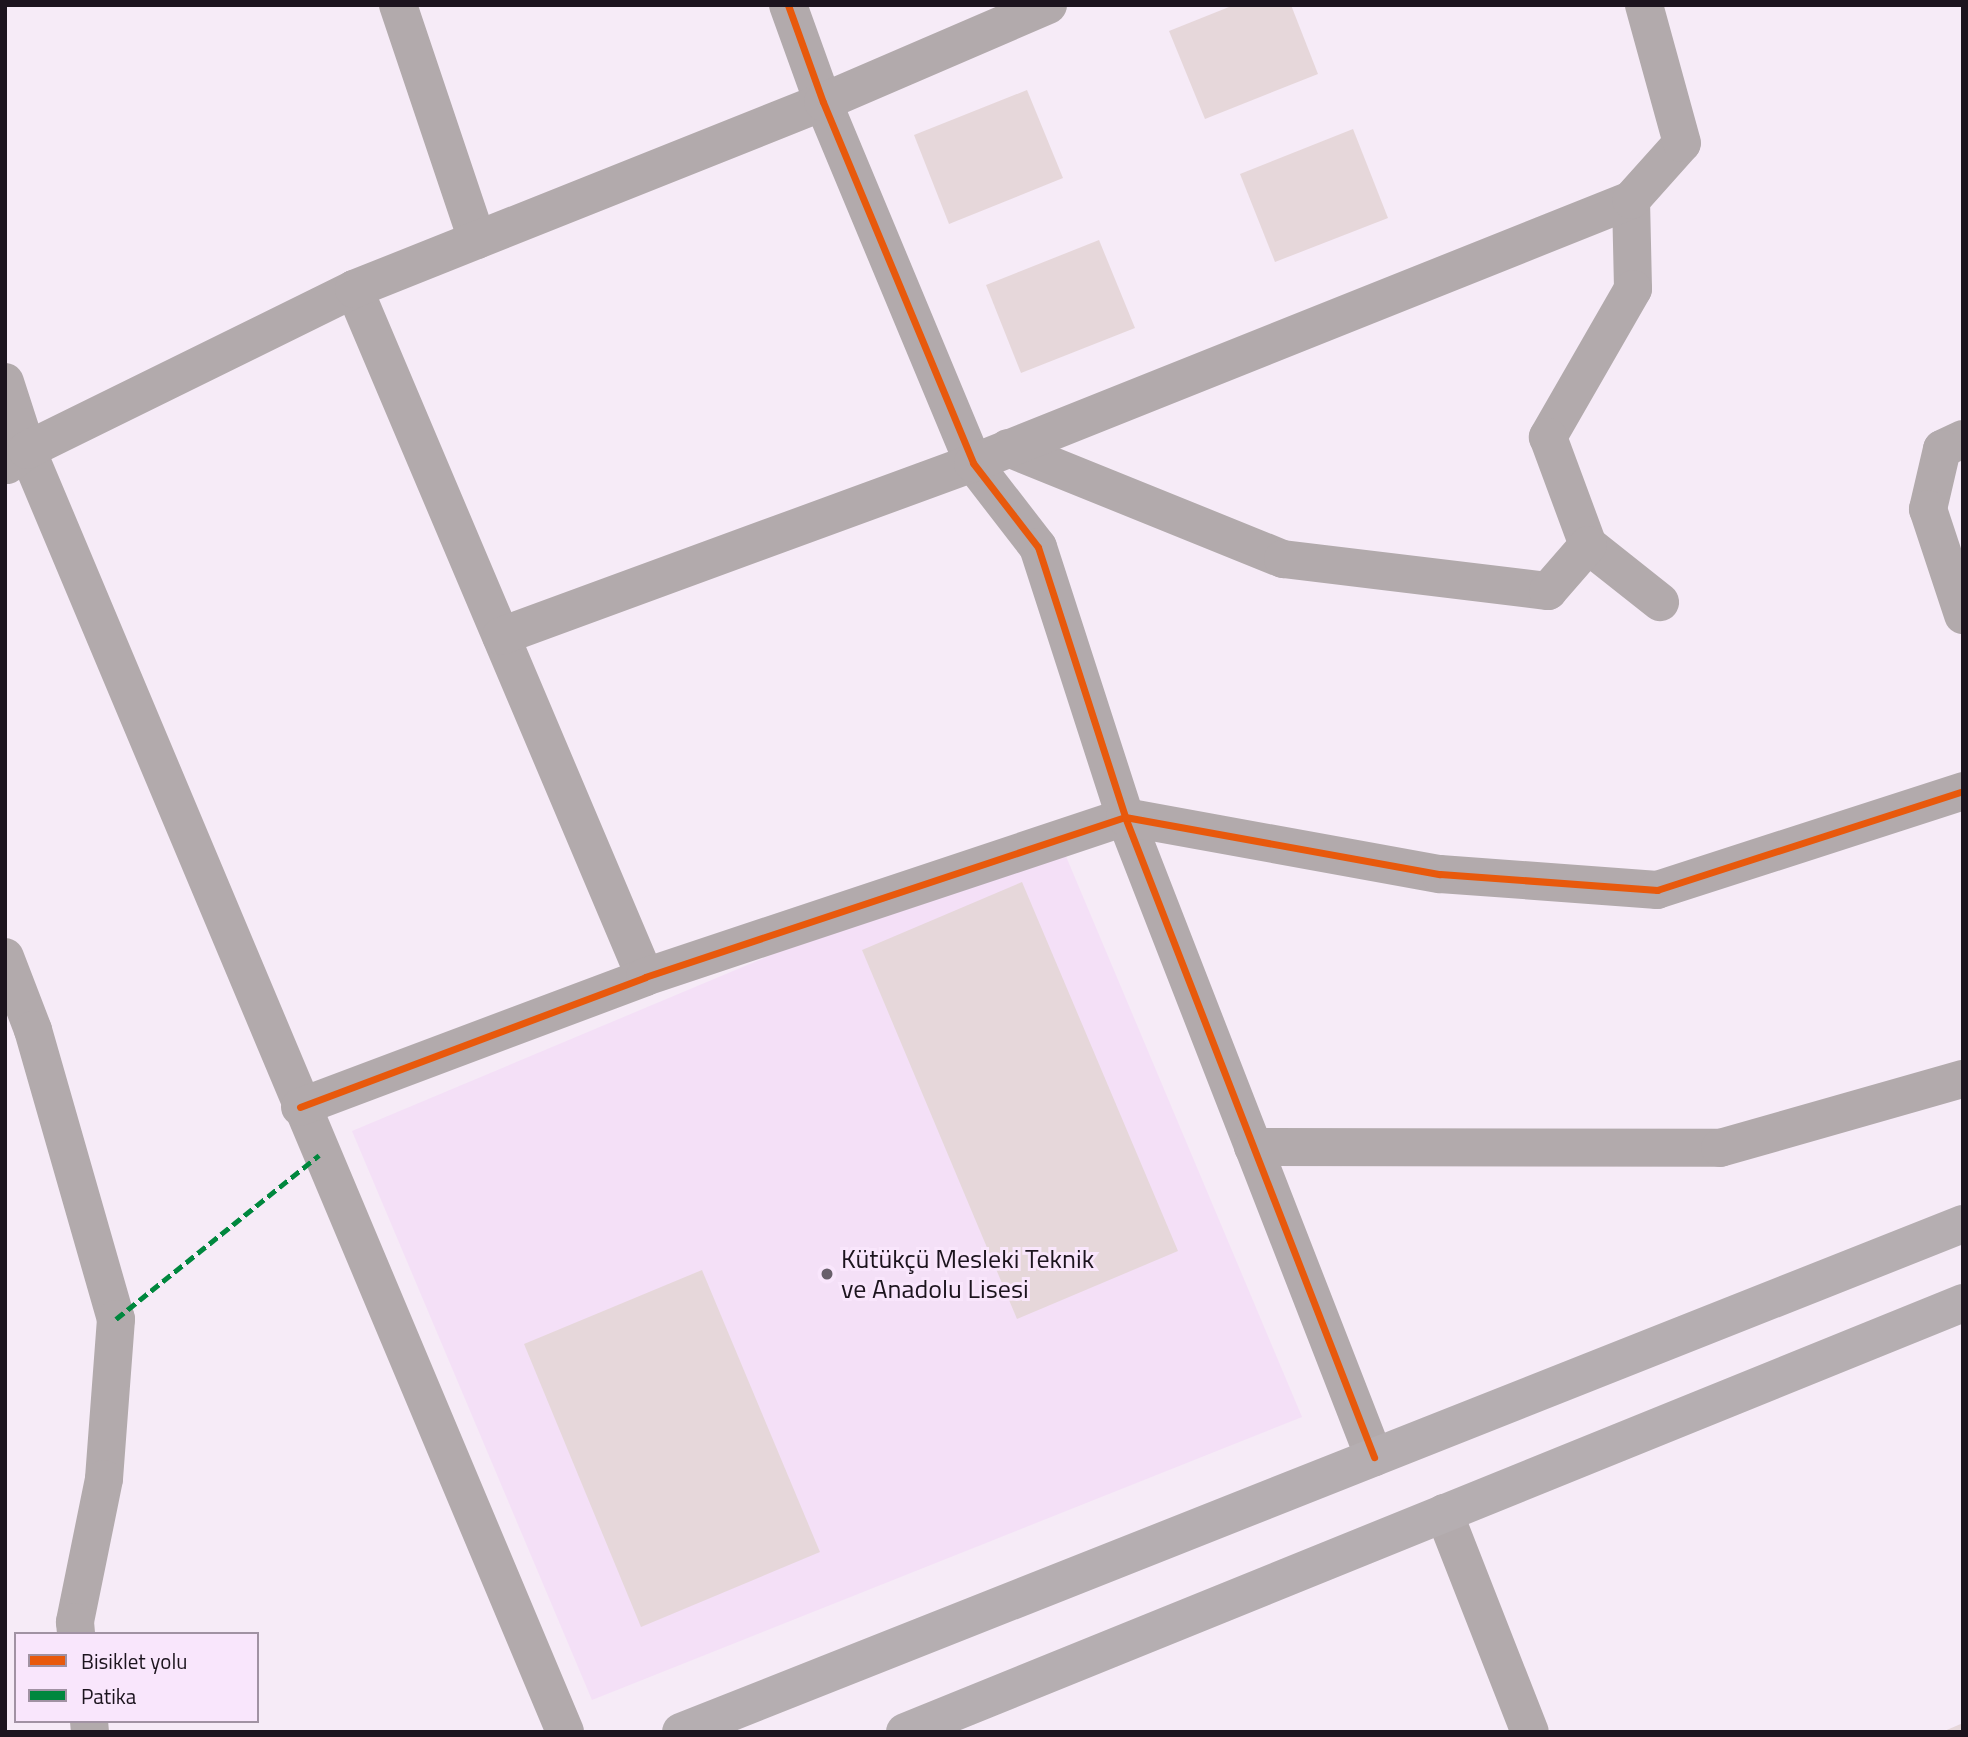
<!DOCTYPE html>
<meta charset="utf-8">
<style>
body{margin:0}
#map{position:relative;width:1968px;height:1737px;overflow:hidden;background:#f6ebf7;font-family:"Titillium Web",sans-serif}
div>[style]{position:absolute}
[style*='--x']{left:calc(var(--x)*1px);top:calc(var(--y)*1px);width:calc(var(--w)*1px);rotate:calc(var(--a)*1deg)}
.built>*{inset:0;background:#f4e0f7}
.building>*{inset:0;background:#e6d7da}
.minor>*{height:38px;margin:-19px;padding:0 19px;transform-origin:19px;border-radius:19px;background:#b2aaac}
.major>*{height:38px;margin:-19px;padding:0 19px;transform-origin:19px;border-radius:19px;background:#b5aeb1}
.quiet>*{height:5px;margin-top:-2.5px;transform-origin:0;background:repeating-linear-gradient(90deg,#00873e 0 10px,transparent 0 15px)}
.cycleway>*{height:7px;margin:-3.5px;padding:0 3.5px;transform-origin:3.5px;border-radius:3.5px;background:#e8590c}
.dots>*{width:19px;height:19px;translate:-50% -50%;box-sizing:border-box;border:4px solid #f9e6fc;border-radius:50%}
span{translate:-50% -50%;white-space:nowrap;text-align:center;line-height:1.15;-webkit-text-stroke:6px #f9e6fc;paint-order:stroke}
.poi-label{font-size:26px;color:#1c141e}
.left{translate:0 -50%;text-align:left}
.frame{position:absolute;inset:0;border:7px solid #1c141e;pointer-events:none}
.legend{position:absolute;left:14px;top:1632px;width:245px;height:91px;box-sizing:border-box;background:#f9e6fc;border:2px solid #a192a3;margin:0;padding:9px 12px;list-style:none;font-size:21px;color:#1c141e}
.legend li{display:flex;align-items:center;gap:14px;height:35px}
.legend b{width:35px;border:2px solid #a192a3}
</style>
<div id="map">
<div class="built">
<div style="clip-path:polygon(1057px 835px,1302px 1417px,592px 1700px,352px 1131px)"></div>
</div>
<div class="building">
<div style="clip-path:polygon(1234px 5px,1291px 5px,1318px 74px,1205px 119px,1169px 31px)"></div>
<div style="clip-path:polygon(1027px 90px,1063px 178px,949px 224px,914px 135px)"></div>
<div style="clip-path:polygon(1353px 129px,1388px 218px,1275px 262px,1240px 174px)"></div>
<div style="clip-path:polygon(1099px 240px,1135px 328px,1021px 373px,986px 285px)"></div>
<div style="clip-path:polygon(1022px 882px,1178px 1251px,1017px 1319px,862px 950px)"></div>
<div style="clip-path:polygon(702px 1270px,820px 1552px,641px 1627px,524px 1344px)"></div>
<div style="clip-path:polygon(1963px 1723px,1963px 1732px,1942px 1732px)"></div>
</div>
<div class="minor">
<div style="--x:398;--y:5;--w:248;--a:71.4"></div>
<div style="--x:788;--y:5;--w:103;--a:70.2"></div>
<div style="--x:823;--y:102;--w:391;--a:67.4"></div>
<div style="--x:973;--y:463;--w:106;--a:52.3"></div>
<div style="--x:1038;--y:547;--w:284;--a:72.1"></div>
<div style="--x:1125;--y:817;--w:687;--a:68.74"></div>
<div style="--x:1631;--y:200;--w:89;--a:88.7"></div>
<div style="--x:1633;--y:289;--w:171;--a:119.9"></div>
<div style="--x:1548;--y:437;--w:115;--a:69.7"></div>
<div style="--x:1588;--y:545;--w:92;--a:38.4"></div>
<div style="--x:354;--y:289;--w:747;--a:67.07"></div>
<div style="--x:5;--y:382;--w:71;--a:72.1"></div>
<div style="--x:27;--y:450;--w:1390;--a:67.23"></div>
<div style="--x:1963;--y:439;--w:23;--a:155"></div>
<div style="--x:1942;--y:449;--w:62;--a:103.1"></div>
<div style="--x:1928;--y:509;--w:112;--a:71.7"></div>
<div style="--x:1008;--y:448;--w:297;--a:22"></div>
<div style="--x:1283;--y:559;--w:267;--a:6.9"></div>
<div style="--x:1548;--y:591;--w:61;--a:-49"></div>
<div style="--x:7;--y:465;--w:25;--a:-37"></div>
<div style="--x:27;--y:450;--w:364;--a:-26.2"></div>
<div style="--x:354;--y:289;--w:505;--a:-21.74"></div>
<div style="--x:823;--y:102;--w:245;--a:-23.3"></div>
<div style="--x:501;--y:636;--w:503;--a:-20.13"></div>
<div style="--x:973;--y:463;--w:709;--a:-21.79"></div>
<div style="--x:1631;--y:200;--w:76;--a:-48.2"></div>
<div style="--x:1682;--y:143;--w:143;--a:-105.4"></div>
<div style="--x:5;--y:957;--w:78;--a:69"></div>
<div style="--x:33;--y:1030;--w:301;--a:74"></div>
<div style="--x:116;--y:1319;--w:160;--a:94.3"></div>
<div style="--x:104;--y:1479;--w:146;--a:101.5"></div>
<div style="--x:75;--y:1622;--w:12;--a:85"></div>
<div style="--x:300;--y:1107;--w:369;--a:-20.6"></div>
<div style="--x:645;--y:977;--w:506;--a:-18.43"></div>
<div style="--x:1125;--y:817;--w:320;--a:10.3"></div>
<div style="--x:1440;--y:874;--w:218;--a:4.2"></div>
<div style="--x:1657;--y:890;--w:322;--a:-17.9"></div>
<div style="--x:1253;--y:1147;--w:467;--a:0.1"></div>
<div style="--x:1720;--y:1148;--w:253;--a:-15.9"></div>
<div style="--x:1444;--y:1513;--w:235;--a:68.6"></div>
<div style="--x:89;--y:1721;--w:11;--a:85"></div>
</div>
<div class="major">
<div style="--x:681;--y:1732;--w:1379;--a:-21.62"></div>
<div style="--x:905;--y:1732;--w:1142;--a:-22.07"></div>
</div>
<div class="quiet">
<div style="--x:116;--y:1319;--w:261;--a:-38.9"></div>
</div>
<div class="cycleway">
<div style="--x:788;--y:5;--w:103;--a:70.2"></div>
<div style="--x:823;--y:102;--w:391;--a:67.4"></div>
<div style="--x:973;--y:463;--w:106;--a:52.3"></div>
<div style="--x:1038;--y:547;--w:284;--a:72.1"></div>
<div style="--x:1125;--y:817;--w:687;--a:68.74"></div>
<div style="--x:300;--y:1107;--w:369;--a:-20.6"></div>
<div style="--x:645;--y:977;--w:506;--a:-18.43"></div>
<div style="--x:1125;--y:817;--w:320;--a:10.3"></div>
<div style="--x:1440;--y:874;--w:218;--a:4.2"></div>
<div style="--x:1657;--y:890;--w:322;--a:-17.9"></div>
</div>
<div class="dots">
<div style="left:827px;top:1274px;background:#685f6a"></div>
</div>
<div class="poi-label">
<span class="left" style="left:841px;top:1274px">Kütükçü Mesleki Teknik<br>ve Anadolu Lisesi</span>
</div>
<div class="frame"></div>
<ul class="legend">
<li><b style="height:9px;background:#e8590c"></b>Bisiklet yolu</li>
<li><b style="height:9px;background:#00873e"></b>Patika</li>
</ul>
</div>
